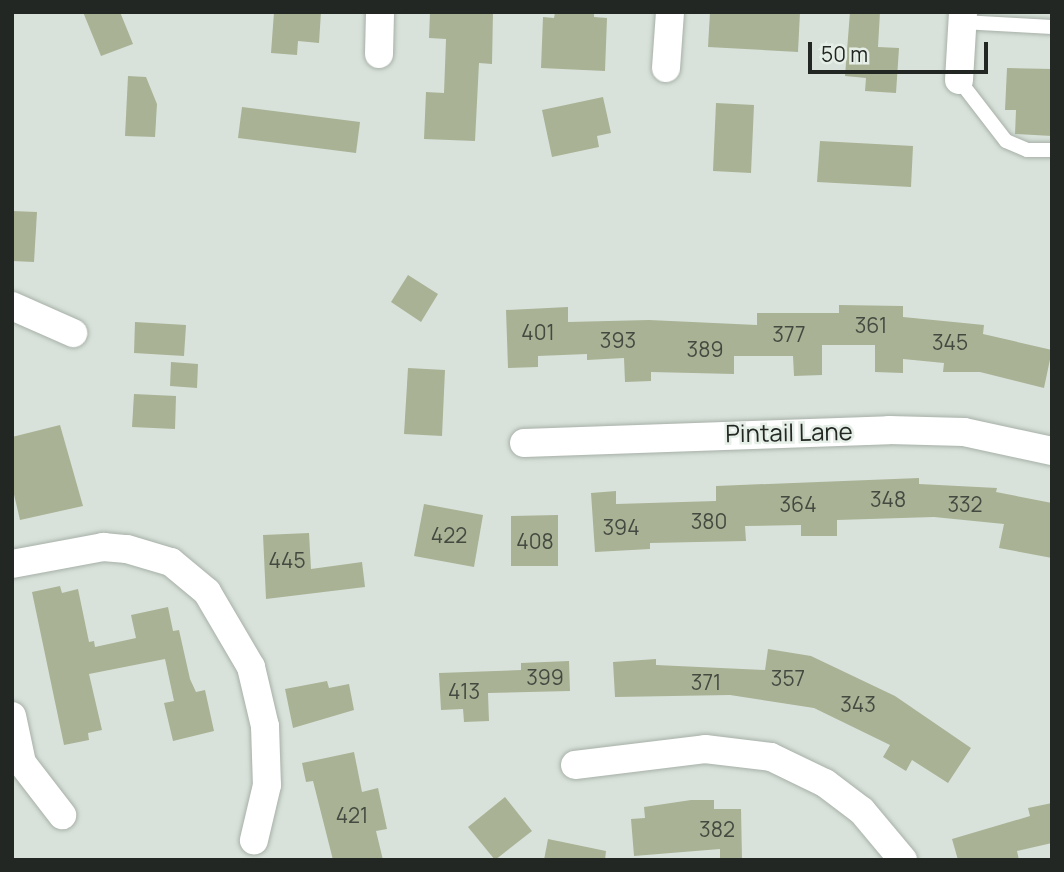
<!DOCTYPE html>
<style>
body{margin:0}
#map{position:relative;width:1064px;height:872px;overflow:hidden;background:#d8e2da;font-family:Manrope,sans-serif}
div>[style]{position:absolute}
[style*='--x']{left:calc(var(--x)*1px);top:calc(var(--y)*1px);width:calc(var(--w)*1px);rotate:calc(var(--a)*1deg)}
.building>*{inset:0;background:#a9b295}
.roads{filter:drop-shadow(0 0 2px #a7b0a8) drop-shadow(0 0 2px #a7b0a8)}
.service>*{height:14px;margin:-7px;padding:0 7px;transform-origin:7px;border-radius:7px;background:#fff}
.minor>*{height:28px;margin:-14px;padding:0 14px;transform-origin:14px;border-radius:14px;background:#fff}
span{translate:-50% -50%;white-space:nowrap;text-align:center;line-height:1.15;-webkit-text-stroke:5px #e6efe7;paint-order:stroke}
.number-label{font-size:21px;color:#444a40}
.number-label span{-webkit-text-stroke-width:0}
.street-label{font-size:24px;color:#232724}
.frame{position:absolute;inset:0;border:14px solid #232724;pointer-events:none}
.scale{position:absolute;left:808px;top:42px;width:180px;height:32px;box-sizing:border-box;border:4px solid #232724;border-top:0;padding-left:9px;font-size:21px;line-height:24px;white-space:nowrap;color:#232724;-webkit-text-stroke:5px #e6efe7;paint-order:stroke}
</style>
<div id="map">
<div class="building">
<div style="clip-path:polygon(83px 12px,120px 12px,133px 44px,101px 56px)"></div>
<div style="clip-path:polygon(274px 12px,321px 12px,319px 43px,298px 41px,297px 55px,271px 53px)"></div>
<div style="clip-path:polygon(430px 12px,493px 12px,492px 64px,479px 63px,475px 141px,424px 139px,426px 92px,444px 93px,446px 39px,429px 38px)"></div>
<div style="clip-path:polygon(555px 12px,594px 12px,594px 17px,607px 18px,605px 71px,541px 68px,543px 17px,554px 18px)"></div>
<div style="clip-path:polygon(710px 12px,800px 12px,798px 52px,708px 47px)"></div>
<div style="clip-path:polygon(850px 12px,880px 12px,878px 47px,899px 48px,896px 93px,865px 91px,866px 78px,845px 76px)"></div>
<div style="clip-path:polygon(1007px 68px,1052px 69px,1052px 136px,1015px 134px,1016px 110px,1005px 110px)"></div>
<div style="clip-path:polygon(128px 76px,146px 77px,157px 104px,155px 137px,125px 136px)"></div>
<div style="clip-path:polygon(603px 97px,611px 133px,597px 136px,599px 147px,552px 157px,542px 110px)"></div>
<div style="clip-path:polygon(716px 103px,754px 105px,751px 173px,713px 171px)"></div>
<div style="clip-path:polygon(242px 107px,360px 122px,356px 153px,238px 138px)"></div>
<div style="clip-path:polygon(820px 141px,913px 146px,911px 187px,817px 182px)"></div>
<div style="clip-path:polygon(12px 211px,37px 212px,34px 262px,12px 261px)"></div>
<div style="clip-path:polygon(408px 275px,438px 294px,421px 322px,391px 302px)"></div>
<div style="clip-path:polygon(839px 305px,903px 306px,903px 317px,984px 325px,983px 334px,1052px 350px,1044px 388px,980px 372px,943px 372px,944px 363px,903px 359px,903px 373px,875px 372px,875px 345px,822px 345px,822px 375px,794px 376px,793px 356px,734px 356px,734px 374px,651px 372px,651px 381px,625px 382px,624px 358px,587px 360px,587px 354px,538px 356px,538px 367px,508px 368px,506px 310px,568px 307px,568px 322px,649px 320px,757px 325px,757px 313px,839px 313px)"></div>
<div style="clip-path:polygon(135px 322px,186px 325px,184px 356px,134px 353px)"></div>
<div style="clip-path:polygon(171px 362px,198px 364px,197px 388px,170px 386px)"></div>
<div style="clip-path:polygon(408px 368px,445px 370px,442px 436px,404px 434px)"></div>
<div style="clip-path:polygon(134px 394px,176px 396px,175px 429px,132px 427px)"></div>
<div style="clip-path:polygon(60px 425px,83px 506px,20px 520px,12px 486px,12px 437px)"></div>
<div style="clip-path:polygon(919px 478px,919px 484px,997px 488px,996px 492px,1052px 503px,1052px 558px,999px 548px,1004px 524px,934px 517px,837px 520px,837px 536px,801px 536px,801px 525px,745px 526px,746px 541px,650px 543px,650px 549px,595px 552px,591px 493px,616px 491px,616px 504px,716px 501px,716px 486px)"></div>
<div style="clip-path:polygon(424px 504px,483px 515px,474px 567px,414px 556px)"></div>
<div style="clip-path:polygon(558px 515px,558px 566px,511px 566px,511px 516px)"></div>
<div style="clip-path:polygon(309px 533px,311px 569px,362px 562px,365px 587px,266px 599px,263px 535px)"></div>
<div style="clip-path:polygon(60px 586px,62px 593px,78px 589px,89px 642px,94px 641px,95px 647px,136px 638px,131px 615px,168px 607px,173px 631px,179px 630px,190px 679px,196px 692px,205px 690px,214px 731px,173px 741px,164px 703px,174px 701px,165px 659px,89px 674px,102px 730px,88px 733px,89px 740px,64px 745px,32px 592px)"></div>
<div style="clip-path:polygon(768px 649px,811px 656px,895px 696px,971px 748px,948px 783px,912px 760px,906px 771px,883px 757px,890px 745px,814px 708px,730px 695px,615px 697px,613px 662px,656px 659px,656px 665px,765px 670px)"></div>
<div style="clip-path:polygon(569px 661px,570px 691px,488px 693px,489px 721px,464px 722px,463px 709px,441px 710px,439px 673px,521px 670px,521px 663px)"></div>
<div style="clip-path:polygon(327px 681px,329px 688px,349px 684px,354px 710px,293px 728px,285px 689px)"></div>
<div style="clip-path:polygon(354px 752px,362px 792px,378px 788px,387px 829px,376px 831px,383px 860px,333px 860px,313px 781px,306px 782px,302px 763px)"></div>
<div style="clip-path:polygon(505px 797px,532px 831px,495px 860px,468px 827px)"></div>
<div style="clip-path:polygon(691px 800px,714px 800px,714px 809px,741px 809px,742px 859px,720px 859px,720px 849px,634px 856px,631px 819px,645px 818px,644px 807px)"></div>
<div style="clip-path:polygon(1052px 803px,1052px 843px,1017px 851px,1019px 860px,958px 860px,952px 839px,1030px 816px,1028px 808px)"></div>
<div style="clip-path:polygon(548px 839px,606px 851px,605px 860px,544px 860px)"></div>
</div>
<div class="roads">
<div class="service">
<div style="--x:962;--y:22;--w:90;--a:3.2"></div>
<div style="--x:959;--y:80;--w:77;--a:52.4"></div>
<div style="--x:1006;--y:141;--w:23;--a:23"></div>
<div style="--x:1027;--y:150;--w:25;--a:0"></div>
</div>
<div class="minor">
<div style="--x:379;--y:54;--w:42;--a:-88.6"></div>
<div style="--x:666;--y:68;--w:56;--a:-85.9"></div>
<div style="--x:959;--y:80;--w:68;--a:-86.6"></div>
<div style="--x:12;--y:306;--w:67;--a:23.9"></div>
<div style="--x:524;--y:443;--w:365;--a:-2"></div>
<div style="--x:889;--y:430;--w:75;--a:1.5"></div>
<div style="--x:964;--y:432;--w:90;--a:12.2"></div>
<div style="--x:12;--y:564;--w:93;--a:-10.6"></div>
<div style="--x:103;--y:547;--w:24;--a:5"></div>
<div style="--x:127;--y:549;--w:46;--a:16.5"></div>
<div style="--x:171;--y:562;--w:47;--a:39.8"></div>
<div style="--x:207;--y:592;--w:87;--a:59.6"></div>
<div style="--x:251;--y:667;--w:61;--a:76.7"></div>
<div style="--x:265;--y:726;--w:59;--a:88.1"></div>
<div style="--x:267;--y:785;--w:57;--a:103.3"></div>
<div style="--x:12;--y:716;--w:48;--a:78"></div>
<div style="--x:22;--y:763;--w:66;--a:52.4"></div>
<div style="--x:575;--y:765;--w:131;--a:-7"></div>
<div style="--x:705;--y:749;--w:66;--a:6.9"></div>
<div style="--x:771;--y:757;--w:60;--a:25.7"></div>
<div style="--x:825;--y:783;--w:46;--a:37.1"></div>
<div style="--x:862;--y:811;--w:64;--a:50.1"></div>
</div>
</div>
<div class="number-label">
<span style="left:871px;top:325px">361</span>
<span style="left:538px;top:332px">401</span>
<span style="left:789px;top:334px">377</span>
<span style="left:618px;top:340px">393</span>
<span style="left:950px;top:342px">345</span>
<span style="left:705px;top:349px">389</span>
<span style="left:888px;top:499px">348</span>
<span style="left:798px;top:504px">364</span>
<span style="left:965px;top:504px">332</span>
<span style="left:709px;top:521px">380</span>
<span style="left:621px;top:527px">394</span>
<span style="left:449px;top:535px">422</span>
<span style="left:535px;top:541px">408</span>
<span style="left:287px;top:560px">445</span>
<span style="left:545px;top:677px">399</span>
<span style="left:788px;top:678px">357</span>
<span style="left:706px;top:682px">371</span>
<span style="left:464px;top:691px">413</span>
<span style="left:858px;top:704px">343</span>
<span style="left:352px;top:815px">421</span>
<span style="left:717px;top:829px">382</span>
</div>
<div class="street-label">
<span style="left:789px;top:432px;rotate:-1deg">Pintail Lane</span>
</div>
<div class="frame"></div>
<div class="scale">50 m</div>
</div>
